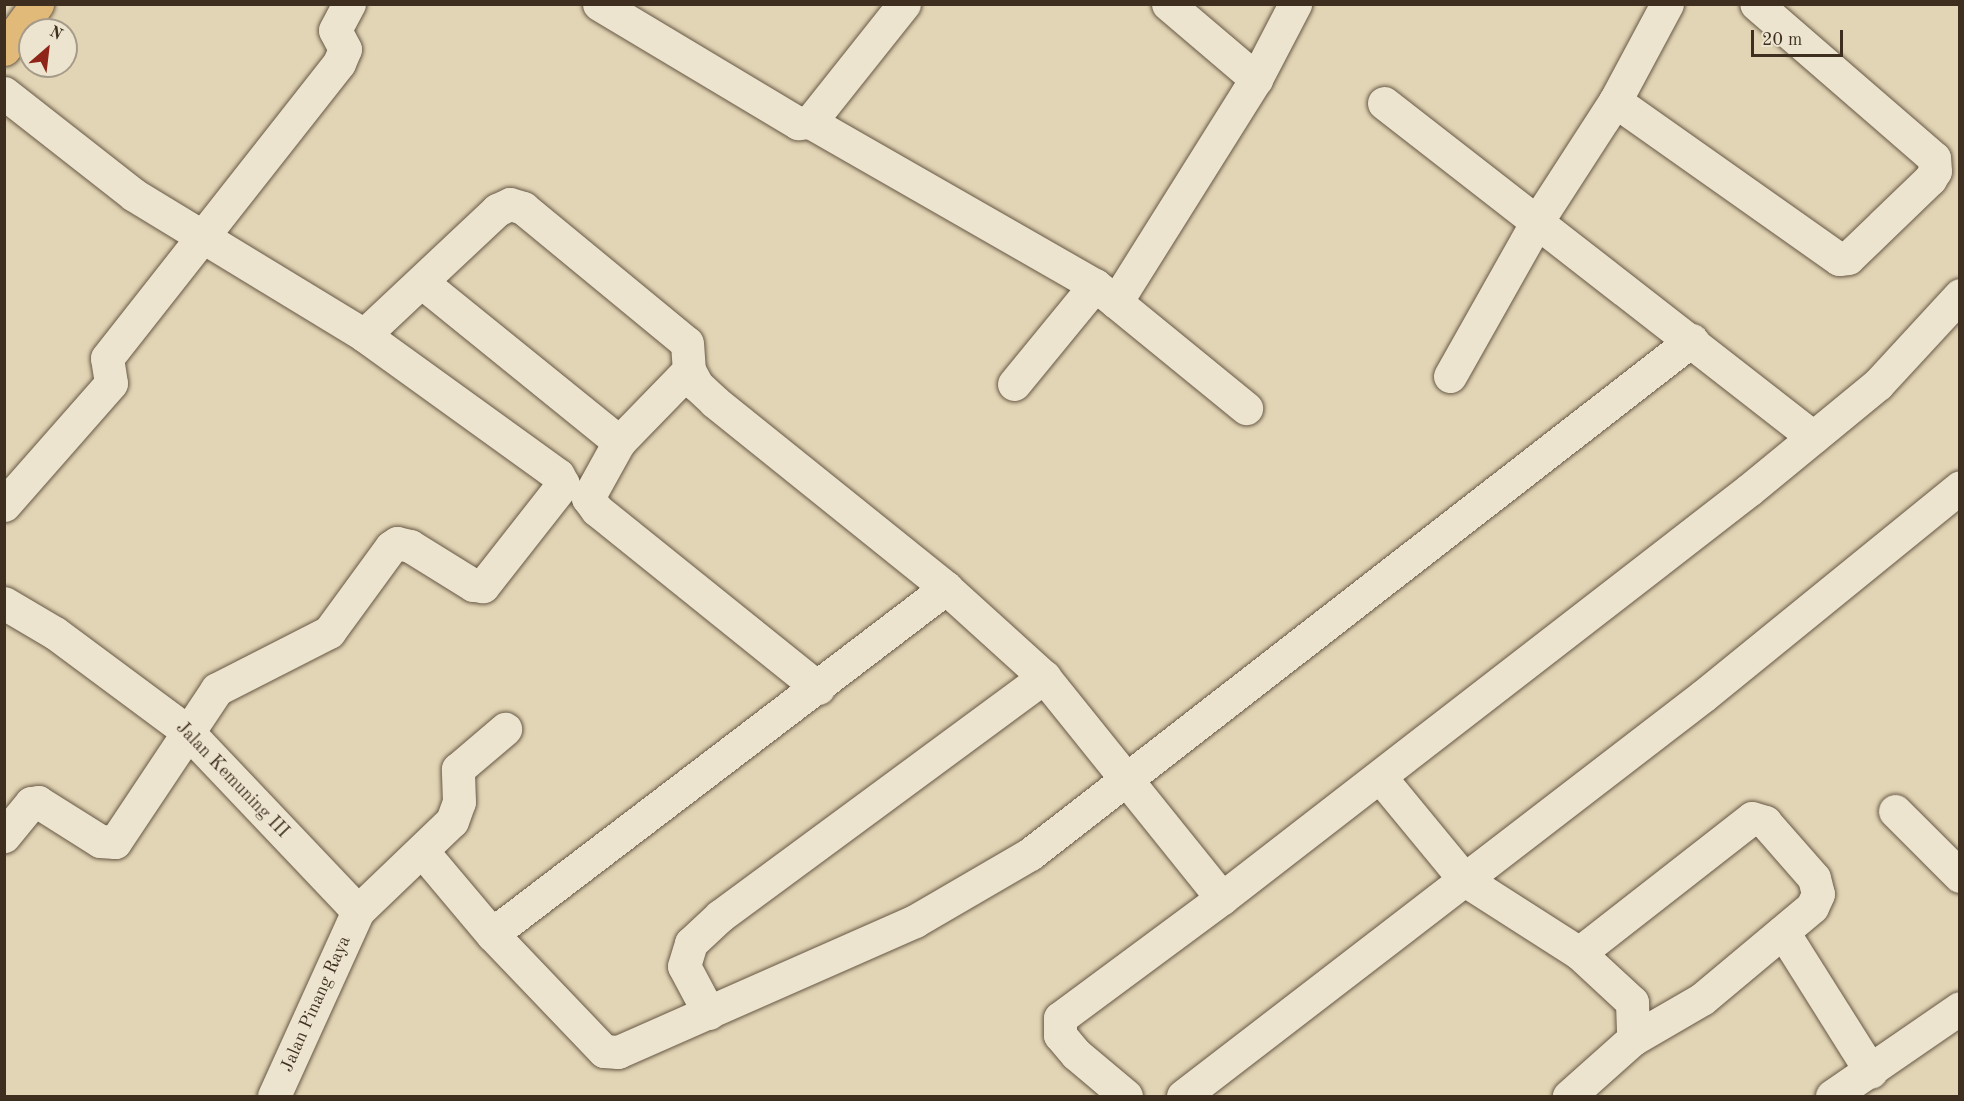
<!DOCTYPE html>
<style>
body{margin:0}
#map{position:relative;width:1964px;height:1101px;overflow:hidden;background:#e2d5b5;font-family:"Old Standard TT",serif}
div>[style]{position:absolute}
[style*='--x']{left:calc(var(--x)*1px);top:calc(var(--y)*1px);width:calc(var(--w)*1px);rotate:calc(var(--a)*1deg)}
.roads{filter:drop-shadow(0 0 2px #675845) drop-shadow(0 0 2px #675845)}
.minor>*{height:33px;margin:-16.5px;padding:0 16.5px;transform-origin:16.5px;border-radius:16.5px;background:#ece4cf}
.major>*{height:33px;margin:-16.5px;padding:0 16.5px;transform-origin:16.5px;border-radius:16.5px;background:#e1ba7a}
span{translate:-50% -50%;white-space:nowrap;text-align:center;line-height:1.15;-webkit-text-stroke:6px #ece4cf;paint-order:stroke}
.street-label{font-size:18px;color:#3e2e20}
.frame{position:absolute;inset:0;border:6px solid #3e2e20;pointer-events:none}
.north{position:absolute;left:18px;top:18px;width:60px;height:60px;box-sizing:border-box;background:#ece4cf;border:2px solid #a69b89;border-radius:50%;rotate:28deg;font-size:16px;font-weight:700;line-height:24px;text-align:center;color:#3e2e20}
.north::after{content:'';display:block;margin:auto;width:21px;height:27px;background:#8f2418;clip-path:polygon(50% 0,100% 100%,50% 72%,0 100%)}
.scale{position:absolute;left:1751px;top:30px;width:92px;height:27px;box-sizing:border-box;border:3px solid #3e2e20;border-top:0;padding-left:8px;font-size:18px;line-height:21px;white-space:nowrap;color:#3e2e20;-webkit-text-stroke:4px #ece4cf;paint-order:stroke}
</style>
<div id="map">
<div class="roads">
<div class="minor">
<div style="--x:599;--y:4;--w:232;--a:30.9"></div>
<div style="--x:798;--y:123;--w:12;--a:-5"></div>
<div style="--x:810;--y:122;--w:328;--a:29.8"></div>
<div style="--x:1095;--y:285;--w:27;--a:39"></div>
<div style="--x:1116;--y:302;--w:263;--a:-57.9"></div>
<div style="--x:1256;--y:79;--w:85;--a:-62.5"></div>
<div style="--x:1168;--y:4;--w:116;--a:40.4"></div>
<div style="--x:4;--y:93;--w:165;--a:38.1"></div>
<div style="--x:134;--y:195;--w:269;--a:31.3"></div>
<div style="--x:364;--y:335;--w:239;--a:35.8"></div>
<div style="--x:558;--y:475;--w:10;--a:61"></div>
<div style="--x:563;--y:484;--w:130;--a:128.1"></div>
<div style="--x:483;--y:586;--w:10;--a:-174"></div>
<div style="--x:473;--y:585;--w:74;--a:-148.2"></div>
<div style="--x:410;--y:546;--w:13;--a:-167"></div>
<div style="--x:397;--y:543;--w:7;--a:146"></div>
<div style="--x:391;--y:547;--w:105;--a:126.1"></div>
<div style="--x:329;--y:632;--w:126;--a:153"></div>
<div style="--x:217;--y:689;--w:184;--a:123.7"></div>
<div style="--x:115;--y:842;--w:15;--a:-176"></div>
<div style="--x:100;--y:841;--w:73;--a:-147.8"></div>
<div style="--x:38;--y:802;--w:7;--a:172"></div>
<div style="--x:31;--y:803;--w:43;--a:129.3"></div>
<div style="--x:1615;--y:101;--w:274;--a:35.2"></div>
<div style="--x:1839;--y:259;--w:9;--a:-6"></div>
<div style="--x:1848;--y:258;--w:114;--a:-43.9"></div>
<div style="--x:1930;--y:179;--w:9;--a:-58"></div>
<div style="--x:1935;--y:171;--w:13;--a:-94"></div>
<div style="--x:1934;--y:158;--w:235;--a:-139.1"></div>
<div style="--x:1384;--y:103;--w:544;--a:37.9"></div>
<div style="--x:810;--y:122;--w:151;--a:-51.5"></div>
<div style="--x:429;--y:288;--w:245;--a:39"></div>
<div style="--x:1116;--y:302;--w:168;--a:39.2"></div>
<div style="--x:364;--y:335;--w:183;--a:-43.2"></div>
<div style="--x:497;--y:210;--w:14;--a:-25"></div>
<div style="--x:510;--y:204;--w:14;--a:17"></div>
<div style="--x:523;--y:208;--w:212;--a:39.5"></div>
<div style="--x:687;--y:343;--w:27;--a:86"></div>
<div style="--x:689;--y:370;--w:17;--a:62"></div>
<div style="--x:697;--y:385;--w:25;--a:43"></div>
<div style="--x:715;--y:402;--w:297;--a:38.8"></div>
<div style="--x:946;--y:588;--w:132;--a:42.2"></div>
<div style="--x:1044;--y:677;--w:284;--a:51.2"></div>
<div style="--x:689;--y:370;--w:100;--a:134.2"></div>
<div style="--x:619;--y:442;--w:64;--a:119"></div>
<div style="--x:588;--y:498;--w:15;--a:53"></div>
<div style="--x:597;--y:510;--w:284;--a:38.8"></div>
<div style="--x:1450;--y:376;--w:179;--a:-60.6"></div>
<div style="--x:1538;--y:220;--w:142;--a:-57.1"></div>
<div style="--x:1615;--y:101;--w:110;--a:-61.8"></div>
<div style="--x:1014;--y:384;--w:128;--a:-50.7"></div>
<div style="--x:4;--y:505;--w:162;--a:-48.7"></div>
<div style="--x:111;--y:383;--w:25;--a:-99"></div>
<div style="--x:107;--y:358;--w:375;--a:-51.8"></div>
<div style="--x:339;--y:63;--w:15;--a:-67"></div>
<div style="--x:345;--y:49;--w:21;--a:-118"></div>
<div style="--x:335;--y:30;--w:30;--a:-62"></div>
<div style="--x:4;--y:603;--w:59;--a:30.5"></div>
<div style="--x:55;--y:633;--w:164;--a:36.6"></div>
<div style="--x:187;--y:731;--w:248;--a:46.5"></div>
<div style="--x:1380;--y:777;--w:134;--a:50.5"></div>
<div style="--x:1465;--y:880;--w:135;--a:32.6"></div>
<div style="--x:1579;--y:953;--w:72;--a:42.8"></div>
<div style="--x:1632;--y:1002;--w:37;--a:88"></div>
<div style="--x:1633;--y:1039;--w:86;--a:138.3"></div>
<div style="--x:1895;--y:811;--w:92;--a:45"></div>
<div style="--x:422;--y:851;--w:109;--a:49.9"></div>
<div style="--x:492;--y:934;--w:162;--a:46.3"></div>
<div style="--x:604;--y:1051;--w:14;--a:4"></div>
<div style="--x:618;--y:1052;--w:325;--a:-23.8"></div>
<div style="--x:915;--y:921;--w:133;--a:-30.2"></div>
<div style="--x:1030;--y:854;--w:838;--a:-37.83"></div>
<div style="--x:1783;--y:932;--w:165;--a:57.8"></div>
<div style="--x:492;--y:934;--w:571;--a:-37.31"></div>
<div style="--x:1579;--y:953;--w:219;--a:-38"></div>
<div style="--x:1752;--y:818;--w:14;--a:17"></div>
<div style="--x:1765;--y:822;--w:74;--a:48.8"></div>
<div style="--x:1814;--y:878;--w:16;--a:76"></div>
<div style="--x:1818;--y:894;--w:14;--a:115"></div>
<div style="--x:1812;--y:907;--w:143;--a:140.1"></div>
<div style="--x:1702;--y:999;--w:80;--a:149.9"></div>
<div style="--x:709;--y:1013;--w:53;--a:-118"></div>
<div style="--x:684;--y:966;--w:24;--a:-73"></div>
<div style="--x:691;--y:943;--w:40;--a:-43"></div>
<div style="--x:720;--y:916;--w:403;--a:-36.4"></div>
<div style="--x:274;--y:1096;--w:203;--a:-65.6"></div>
<div style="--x:358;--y:911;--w:130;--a:-43.8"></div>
<div style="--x:452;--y:821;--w:20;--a:-70"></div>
<div style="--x:459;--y:802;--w:33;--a:-92"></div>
<div style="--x:458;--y:769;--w:62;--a:-40.4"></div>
<div style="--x:1126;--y:1096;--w:65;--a:-140"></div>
<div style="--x:1076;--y:1054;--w:25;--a:-130"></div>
<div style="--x:1060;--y:1035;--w:17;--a:-90"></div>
<div style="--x:1060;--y:1018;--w:202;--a:-36.5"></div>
<div style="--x:1222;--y:898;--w:666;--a:-37.75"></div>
<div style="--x:1749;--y:490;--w:167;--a:-39.4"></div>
<div style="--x:1878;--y:384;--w:121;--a:-47.3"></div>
<div style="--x:1183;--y:1096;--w:656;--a:-37.57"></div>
<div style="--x:1703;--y:696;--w:331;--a:-39.1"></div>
<div style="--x:1832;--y:1096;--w:155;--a:-34.5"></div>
</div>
<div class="major">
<div style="--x:4;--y:49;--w:56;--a:-53.7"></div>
</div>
</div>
<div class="street-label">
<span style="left:232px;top:780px;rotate:46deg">Jalan Kemuning III</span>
<span style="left:316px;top:1004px;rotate:-66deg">Jalan Pinang Raya</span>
</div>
<div class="frame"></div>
<div class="north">N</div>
<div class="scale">20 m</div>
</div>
